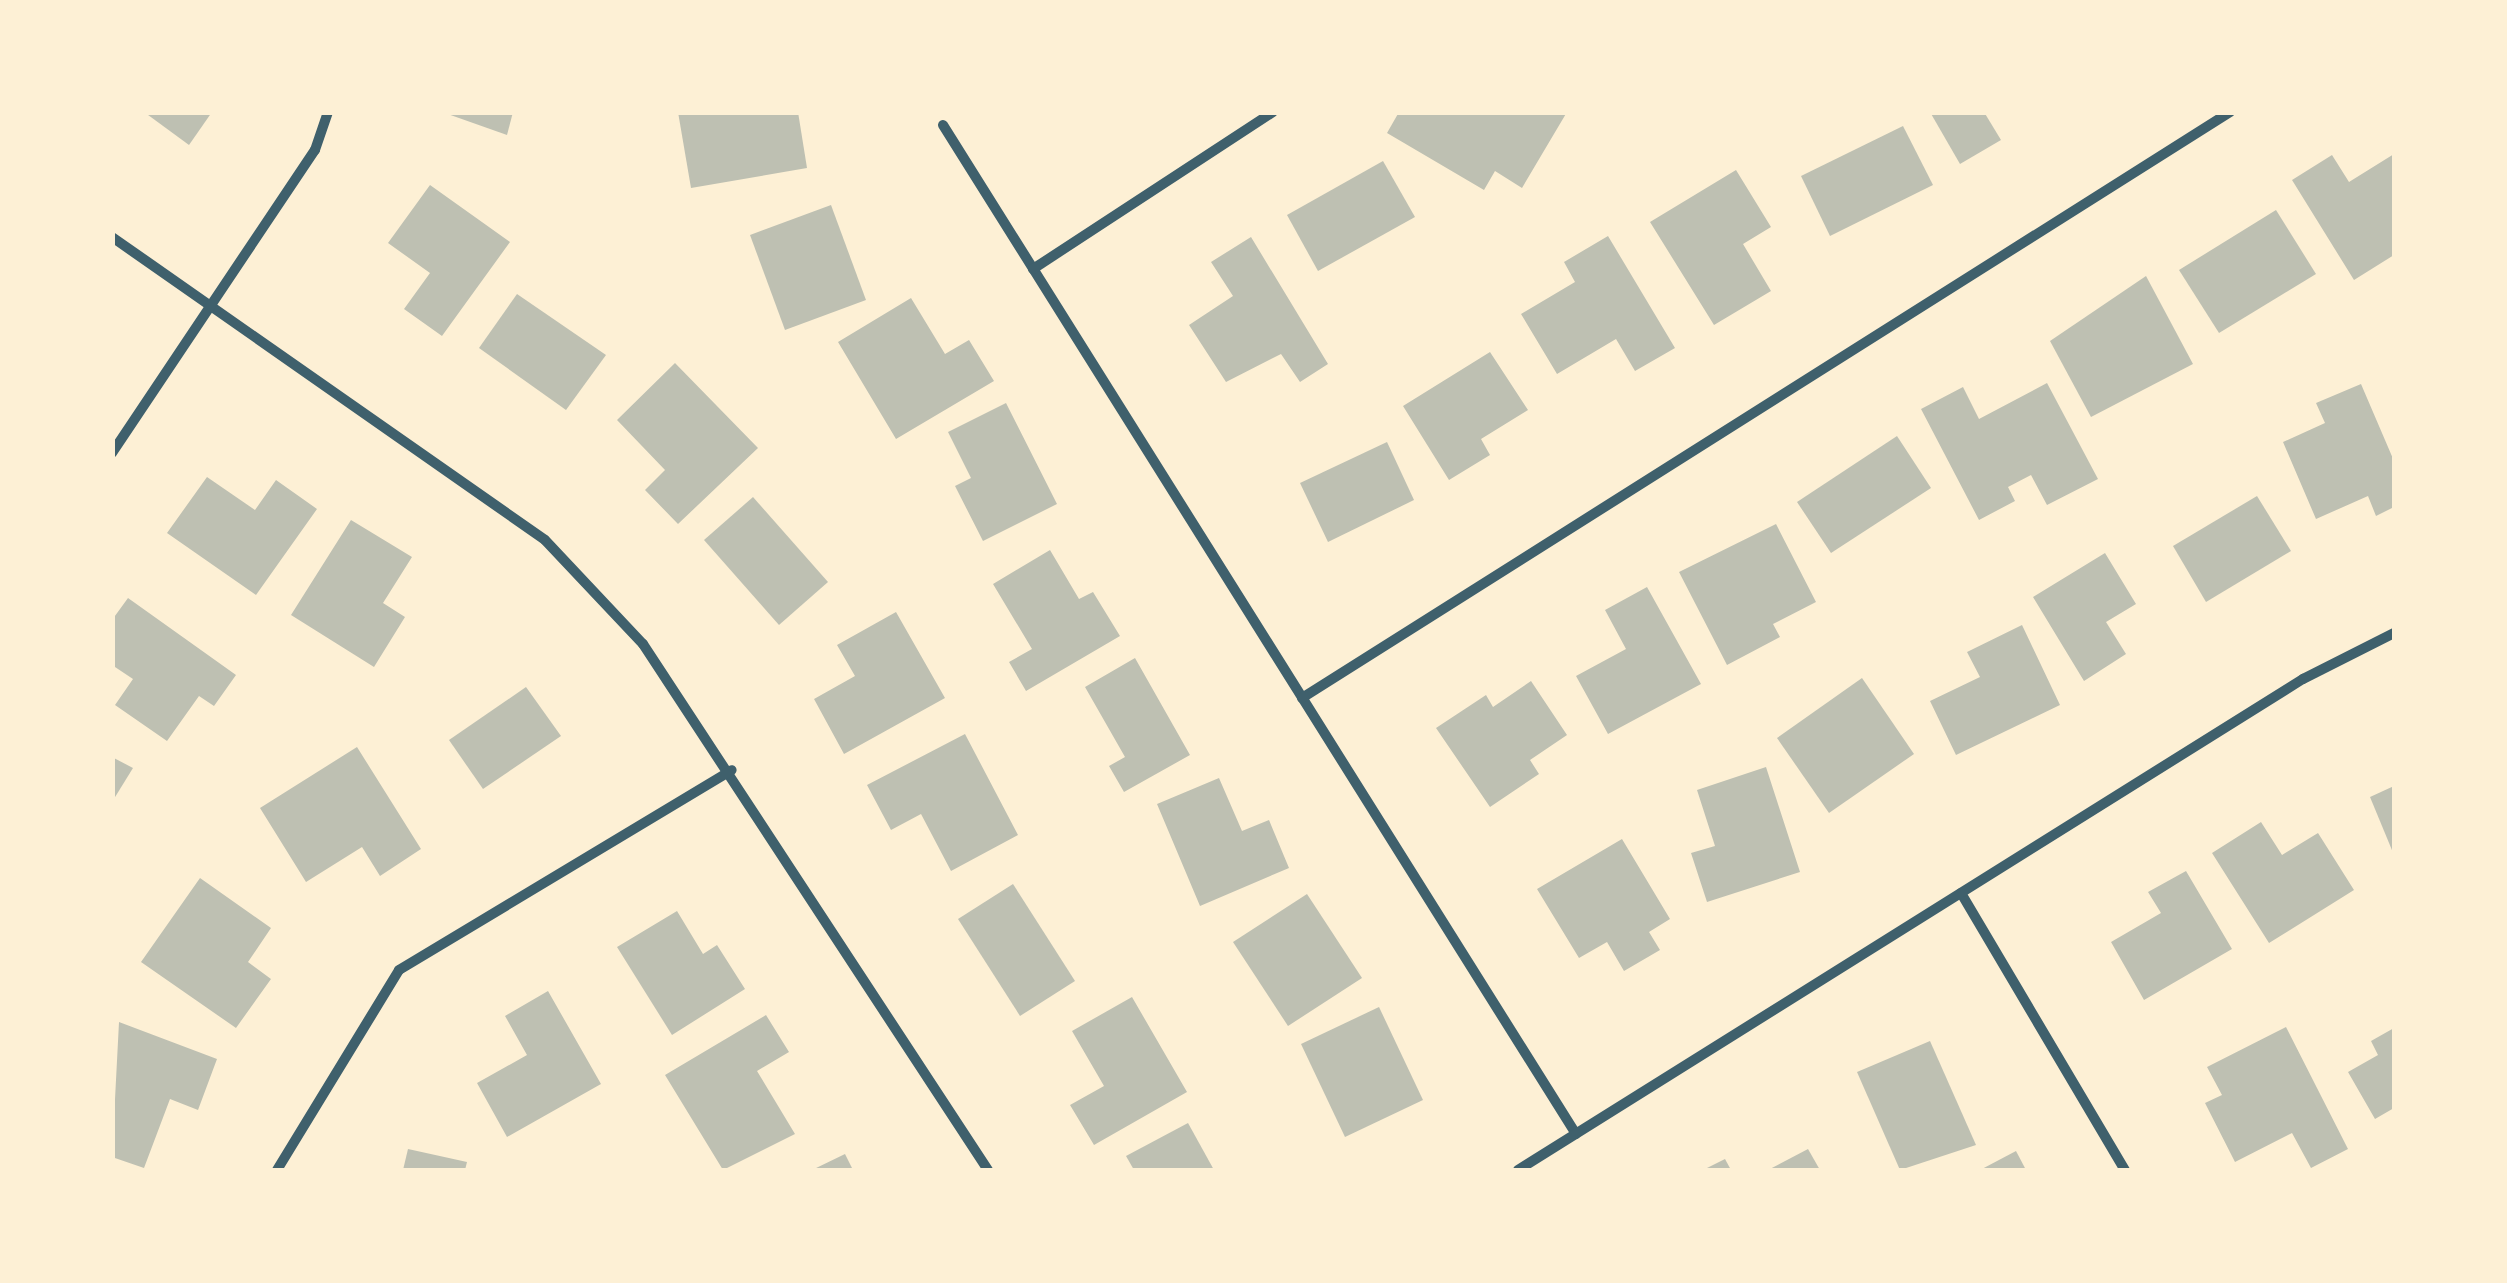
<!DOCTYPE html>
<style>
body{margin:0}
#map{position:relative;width:2507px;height:1283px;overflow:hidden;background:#fdf0d5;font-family:Raleway,sans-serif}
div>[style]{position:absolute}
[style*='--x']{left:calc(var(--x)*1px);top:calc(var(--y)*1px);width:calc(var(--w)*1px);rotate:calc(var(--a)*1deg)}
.building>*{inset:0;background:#bec0b2}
.minor>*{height:10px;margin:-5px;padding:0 5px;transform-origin:5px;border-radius:5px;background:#3f606c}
span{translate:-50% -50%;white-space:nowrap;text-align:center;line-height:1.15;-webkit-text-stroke:9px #fdf0d5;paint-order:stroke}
.frame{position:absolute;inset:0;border:115px solid #fdf0d5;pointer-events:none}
</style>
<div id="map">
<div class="building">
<div style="clip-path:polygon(144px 112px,212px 112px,189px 145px)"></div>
<div style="clip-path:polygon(442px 112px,513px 112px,507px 135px)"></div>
<div style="clip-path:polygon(678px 112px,798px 112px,807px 168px,691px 188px)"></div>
<div style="clip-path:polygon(1399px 112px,1567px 112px,1522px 188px,1495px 171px,1484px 190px,1387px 133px)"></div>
<div style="clip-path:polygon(1930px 112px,1984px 112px,2001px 140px,1960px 164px)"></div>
<div style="clip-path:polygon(1903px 126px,1933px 185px,1830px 236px,1801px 176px)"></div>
<div style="clip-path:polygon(2394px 154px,2394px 255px,2354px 280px,2292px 180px,2332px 155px,2349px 182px)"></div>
<div style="clip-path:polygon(1383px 161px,1415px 217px,1318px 271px,1287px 215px)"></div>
<div style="clip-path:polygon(1736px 170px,1771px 227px,1743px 244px,1771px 291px,1714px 325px,1650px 222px)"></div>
<div style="clip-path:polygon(430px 185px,510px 242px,442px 336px,404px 309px,430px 273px,388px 243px)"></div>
<div style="clip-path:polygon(831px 205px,866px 300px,785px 330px,750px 235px)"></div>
<div style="clip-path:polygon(2276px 210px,2316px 274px,2219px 333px,2179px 270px)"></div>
<div style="clip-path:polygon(1608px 236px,1675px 348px,1635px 371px,1616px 339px,1557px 374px,1521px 314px,1575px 282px,1564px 262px)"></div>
<div style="clip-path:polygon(1251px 237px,1328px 364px,1300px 382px,1281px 354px,1226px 382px,1189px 325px,1233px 296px,1211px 262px)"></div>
<div style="clip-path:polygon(2146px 276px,2193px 364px,2091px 417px,2050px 341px)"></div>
<div style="clip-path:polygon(517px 294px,606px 355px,566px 410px,479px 348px)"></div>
<div style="clip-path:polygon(911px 298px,945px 354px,969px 340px,994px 381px,896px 439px,838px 342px)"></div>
<div style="clip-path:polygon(1490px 352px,1528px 410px,1481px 439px,1490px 455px,1449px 480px,1403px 406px)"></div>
<div style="clip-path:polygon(675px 363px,758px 448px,678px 524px,645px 490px,665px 470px,617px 420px)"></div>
<div style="clip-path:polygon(2047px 383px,2098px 479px,2047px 505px,2031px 475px,2008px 487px,2015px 501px,1979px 520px,1921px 409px,1963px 387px,1979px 419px)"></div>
<div style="clip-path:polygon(2361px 384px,2394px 461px,2394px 507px,2376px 516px,2368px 496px,2316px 519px,2283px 442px,2325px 423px,2316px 403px)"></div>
<div style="clip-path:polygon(1006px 403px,1057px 504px,983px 541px,955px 486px,971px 478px,948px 432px)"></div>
<div style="clip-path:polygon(1897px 436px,1931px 488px,1831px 553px,1797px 502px)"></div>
<div style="clip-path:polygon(1387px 442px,1414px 500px,1328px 542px,1300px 483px)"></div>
<div style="clip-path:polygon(207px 477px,255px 510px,276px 480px,317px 509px,256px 595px,167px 533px)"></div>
<div style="clip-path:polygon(2257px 496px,2291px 551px,2206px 602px,2173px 546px)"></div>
<div style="clip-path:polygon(753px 497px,828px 582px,779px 625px,704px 540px)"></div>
<div style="clip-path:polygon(351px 520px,412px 557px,383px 603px,405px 617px,374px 667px,291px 615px)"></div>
<div style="clip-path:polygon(1776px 524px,1816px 602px,1773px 624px,1780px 637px,1727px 665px,1679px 572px)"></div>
<div style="clip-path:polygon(1050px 550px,1079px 599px,1093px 592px,1120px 636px,1026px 691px,1009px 662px,1032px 649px,993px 584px)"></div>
<div style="clip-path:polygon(2105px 553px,2136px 604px,2106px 622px,2126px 654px,2084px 681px,2033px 597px)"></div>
<div style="clip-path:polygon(1647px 587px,1701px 684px,1608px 734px,1576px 676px,1626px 649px,1605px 610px)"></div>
<div style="clip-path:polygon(128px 598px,236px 675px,214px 706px,199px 696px,167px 741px,115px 705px,133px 679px,112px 665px,112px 620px)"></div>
<div style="clip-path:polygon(896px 612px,945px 698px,844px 754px,814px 699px,855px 676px,837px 645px)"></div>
<div style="clip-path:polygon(2022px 625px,2060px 705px,1956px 755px,1930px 701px,1980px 677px,1967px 652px)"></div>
<div style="clip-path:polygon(1135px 658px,1190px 755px,1124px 792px,1109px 766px,1125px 757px,1085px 687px)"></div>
<div style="clip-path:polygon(1862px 678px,1914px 754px,1829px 813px,1777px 738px)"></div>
<div style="clip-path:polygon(1531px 681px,1567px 735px,1530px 760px,1539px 774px,1490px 807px,1436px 728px,1486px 695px,1493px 707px)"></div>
<div style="clip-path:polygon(526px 687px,561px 736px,483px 789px,449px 740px)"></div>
<div style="clip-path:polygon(965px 734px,1018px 835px,951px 871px,921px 814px,891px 830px,867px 785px)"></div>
<div style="clip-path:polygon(357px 747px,421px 849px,380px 876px,362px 847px,306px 882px,260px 808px)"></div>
<div style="clip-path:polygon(112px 757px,133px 768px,112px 802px)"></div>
<div style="clip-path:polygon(1766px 767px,1800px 872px,1707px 902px,1691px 853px,1715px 846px,1697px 790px)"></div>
<div style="clip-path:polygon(1219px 778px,1242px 831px,1269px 820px,1289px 868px,1200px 906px,1157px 804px)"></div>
<div style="clip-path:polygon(2394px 786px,2394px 855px,2370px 797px)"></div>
<div style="clip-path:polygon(2261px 822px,2282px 855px,2318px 833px,2354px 890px,2269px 943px,2212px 853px)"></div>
<div style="clip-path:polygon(1622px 839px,1670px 919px,1649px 932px,1660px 950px,1624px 971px,1607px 942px,1579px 958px,1537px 889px)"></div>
<div style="clip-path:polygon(2186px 871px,2232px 949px,2144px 1000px,2111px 942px,2161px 913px,2148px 892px)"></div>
<div style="clip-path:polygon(200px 878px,271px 928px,248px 962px,271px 979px,236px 1028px,141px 962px)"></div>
<div style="clip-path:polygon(1013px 884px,1075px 981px,1020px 1016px,958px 919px)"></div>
<div style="clip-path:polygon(1307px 894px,1362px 978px,1288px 1026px,1233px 942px)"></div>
<div style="clip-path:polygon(677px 911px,703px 954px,717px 945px,745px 989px,672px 1035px,617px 947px)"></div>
<div style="clip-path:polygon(548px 991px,601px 1084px,507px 1137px,477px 1083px,527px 1055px,505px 1016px)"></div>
<div style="clip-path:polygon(1132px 997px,1187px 1092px,1094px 1145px,1070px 1105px,1104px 1086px,1072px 1031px)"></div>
<div style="clip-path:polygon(1379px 1007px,1423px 1100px,1345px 1137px,1301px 1044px)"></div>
<div style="clip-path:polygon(766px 1015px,789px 1052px,757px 1071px,795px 1134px,723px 1170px,665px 1075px)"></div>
<div style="clip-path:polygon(119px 1022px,217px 1059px,198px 1110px,170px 1099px,144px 1168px,112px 1157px)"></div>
<div style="clip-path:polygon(2286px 1027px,2348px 1149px,2311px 1168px,2292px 1133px,2235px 1162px,2205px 1103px,2222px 1095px,2207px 1067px)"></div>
<div style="clip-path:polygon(2394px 1028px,2394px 1108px,2375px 1119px,2348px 1072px,2378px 1055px,2371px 1041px)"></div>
<div style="clip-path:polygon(1930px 1041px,1976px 1145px,1900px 1170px,1857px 1072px)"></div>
<div style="clip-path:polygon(1188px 1123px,1214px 1170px,1134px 1170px,1126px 1156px)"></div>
<div style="clip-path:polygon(408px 1149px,467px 1162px,465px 1170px,403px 1170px)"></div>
<div style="clip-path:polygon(1808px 1149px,1820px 1170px,1768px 1170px)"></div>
<div style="clip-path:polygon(2016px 1151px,2026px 1170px,1980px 1170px)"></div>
<div style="clip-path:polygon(845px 1154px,853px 1170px,812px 1170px)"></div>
<div style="clip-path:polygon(1725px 1159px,1731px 1170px,1703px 1170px)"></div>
</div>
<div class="minor">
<div style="--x:943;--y:125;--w:1191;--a:57.9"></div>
<div style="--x:112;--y:237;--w:528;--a:34.98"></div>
<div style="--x:545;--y:540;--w:143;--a:46.7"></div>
<div style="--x:643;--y:644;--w:629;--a:56.74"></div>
<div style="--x:1033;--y:269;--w:287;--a:-33.2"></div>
<div style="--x:112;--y:453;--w:365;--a:-56.2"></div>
<div style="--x:315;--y:150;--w:40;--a:-71.1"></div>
<div style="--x:1302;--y:698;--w:1098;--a:-32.27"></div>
<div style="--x:1961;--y:893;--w:322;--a:59.4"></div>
<div style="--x:277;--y:1170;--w:234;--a:-58.6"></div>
<div style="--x:399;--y:970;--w:388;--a:-31"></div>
<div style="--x:1518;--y:1170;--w:926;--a:-32.03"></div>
<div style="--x:2303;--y:679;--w:102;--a:-26.8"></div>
</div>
<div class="frame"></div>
</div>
